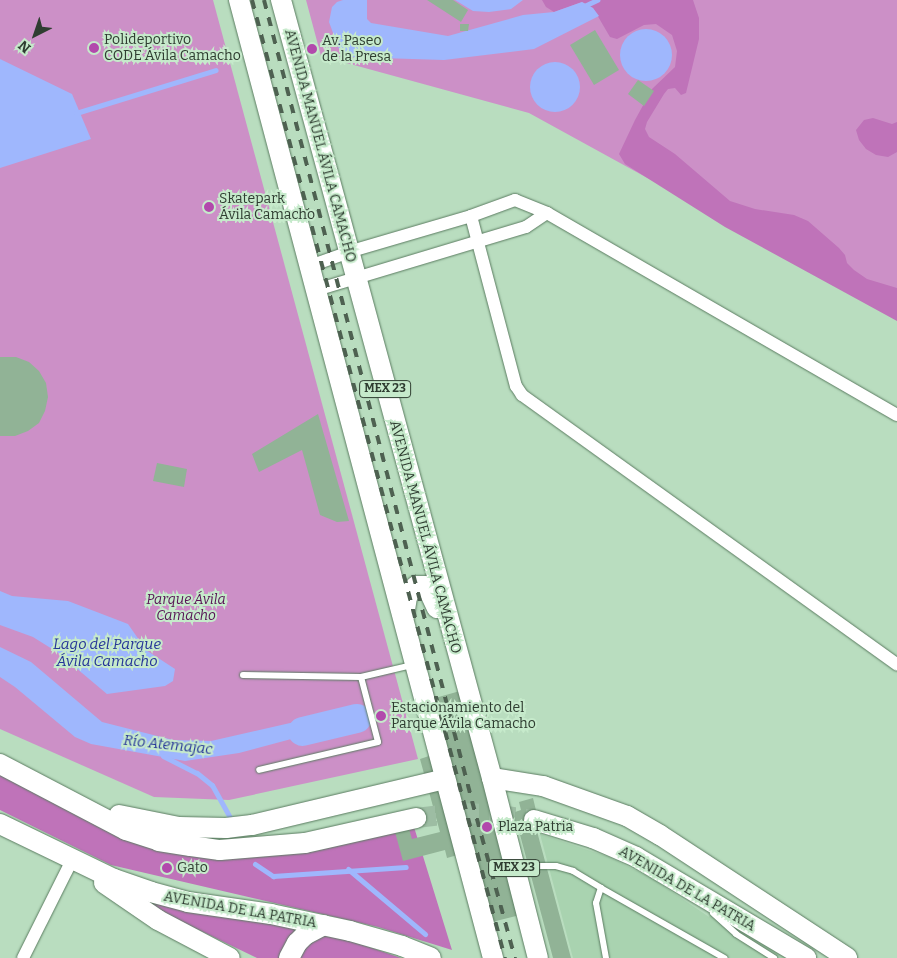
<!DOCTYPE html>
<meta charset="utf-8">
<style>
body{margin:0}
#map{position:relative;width:897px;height:958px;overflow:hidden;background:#b9ddbf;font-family:Bitter,serif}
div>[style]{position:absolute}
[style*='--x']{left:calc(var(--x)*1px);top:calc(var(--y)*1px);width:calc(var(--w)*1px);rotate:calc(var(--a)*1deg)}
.built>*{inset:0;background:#a9d3b0}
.green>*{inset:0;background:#cc90c7}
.forest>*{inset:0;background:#bf73b9}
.water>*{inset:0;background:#9fb7fd}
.round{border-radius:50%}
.stream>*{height:5px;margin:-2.5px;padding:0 2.5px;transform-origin:2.5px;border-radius:2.5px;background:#9fb7fd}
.river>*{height:29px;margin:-14.5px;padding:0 14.5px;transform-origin:14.5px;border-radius:14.5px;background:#9fb7fd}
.building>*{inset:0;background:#91b396}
.primary-tunnel>*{height:20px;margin-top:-10px;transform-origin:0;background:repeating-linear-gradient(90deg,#9dbda3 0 20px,transparent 0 30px)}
.roads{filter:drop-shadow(0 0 1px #5b7c61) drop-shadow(0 0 1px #5b7c61)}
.lane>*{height:6px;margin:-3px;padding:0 3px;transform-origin:3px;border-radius:3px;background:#fff}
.street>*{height:12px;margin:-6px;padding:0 6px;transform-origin:6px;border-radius:6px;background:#fff}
.primary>*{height:20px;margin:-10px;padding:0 10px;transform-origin:10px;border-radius:10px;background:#fff}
.rail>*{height:4px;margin-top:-2px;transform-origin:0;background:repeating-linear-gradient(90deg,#4e6151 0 9px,transparent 0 18px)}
.dots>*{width:14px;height:14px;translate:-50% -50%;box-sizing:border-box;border:2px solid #c6eacb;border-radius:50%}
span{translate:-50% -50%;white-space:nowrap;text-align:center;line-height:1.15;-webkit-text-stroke:4px #c6eacb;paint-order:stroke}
.shield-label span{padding:1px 4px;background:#c6eacb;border:1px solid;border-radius:4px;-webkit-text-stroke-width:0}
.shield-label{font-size:12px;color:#2f3d31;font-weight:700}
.poi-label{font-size:14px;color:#2f3d31}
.left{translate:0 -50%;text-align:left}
.street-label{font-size:14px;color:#2f3d31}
.park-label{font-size:14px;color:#581355;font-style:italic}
.water-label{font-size:15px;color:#253598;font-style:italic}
.north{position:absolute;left:10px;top:10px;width:50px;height:50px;-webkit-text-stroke:4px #c6eacb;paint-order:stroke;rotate:221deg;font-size:14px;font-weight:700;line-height:20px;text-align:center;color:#2f3d31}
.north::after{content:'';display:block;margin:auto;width:18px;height:22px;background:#2f3d31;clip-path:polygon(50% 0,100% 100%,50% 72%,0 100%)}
</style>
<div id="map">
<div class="built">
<div style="clip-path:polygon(540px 834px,609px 857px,653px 879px,709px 917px,716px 906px,800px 958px,573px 958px)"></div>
</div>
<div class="green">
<div style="clip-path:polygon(0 0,213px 0,418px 759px,229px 800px,154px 797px,0 729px)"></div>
<div style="clip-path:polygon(306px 0,897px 0,897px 315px,529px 113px,321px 56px)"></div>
</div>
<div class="forest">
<div style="clip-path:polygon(542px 0,693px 0,699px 18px,699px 39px,686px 93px,681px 95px,675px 88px,668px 89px,664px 94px,647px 122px,645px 129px,649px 137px,675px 154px,730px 201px,755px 209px,794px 215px,808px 221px,839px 248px,845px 255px,847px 263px,854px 270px,867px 279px,897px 288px,897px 321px,725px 227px,625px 164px,619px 154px,635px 120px,652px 89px,675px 67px,677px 51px,672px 35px,656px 24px,644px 25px,617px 39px,610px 37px,593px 8px,582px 2px,554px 12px,546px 7px)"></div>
<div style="clip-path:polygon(873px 118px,892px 124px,897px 122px,897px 152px,888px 157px,876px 155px,866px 149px,859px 140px,856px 130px,864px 120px)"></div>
<div style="clip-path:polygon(0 772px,222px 857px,315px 851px,414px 827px,452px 950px,378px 927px,111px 865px,0 810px)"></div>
<div style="clip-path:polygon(127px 892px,349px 940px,401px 958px,257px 958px,176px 919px)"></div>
</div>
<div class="water">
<div style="clip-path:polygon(343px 0,367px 0,367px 19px,371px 23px,448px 36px,523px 15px,554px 12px,582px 2px,593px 8px,599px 16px,534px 49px,444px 60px,349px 57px,339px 49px,329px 22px,332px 7px,337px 2px)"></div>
<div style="clip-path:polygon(455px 0,523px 0,511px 9px,489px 12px,473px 11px)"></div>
<div class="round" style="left:620px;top:29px;width:52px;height:52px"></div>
<div style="clip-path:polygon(0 59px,72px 94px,91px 139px,0 168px)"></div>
<div class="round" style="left:530px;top:62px;width:50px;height:50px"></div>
<div style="clip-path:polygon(0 591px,12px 596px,68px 601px,128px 624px,146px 650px,175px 669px,173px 681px,165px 686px,107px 694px,57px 652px,33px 637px,0 625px)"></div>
<div style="clip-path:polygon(0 647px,31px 662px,102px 722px,173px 740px,211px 741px,334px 713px,341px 722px,336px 727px,239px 753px,185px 761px,91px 744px,75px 737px,15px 687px,0 677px)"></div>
</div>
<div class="stream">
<div style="--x:582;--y:7;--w:17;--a:-25"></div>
<div style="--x:76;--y:113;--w:146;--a:-17.1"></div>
<div style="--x:163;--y:756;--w:38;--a:27"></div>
<div style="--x:197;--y:773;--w:19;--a:39"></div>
<div style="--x:212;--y:785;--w:38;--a:61"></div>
<div style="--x:255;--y:864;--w:22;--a:34"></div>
<div style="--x:273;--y:876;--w:133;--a:-3.9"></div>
<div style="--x:348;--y:869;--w:101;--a:40.2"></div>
</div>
<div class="river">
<div style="--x:302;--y:731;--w:56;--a:-13.5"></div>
</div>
<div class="building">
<div style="clip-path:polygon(427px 0,453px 0,468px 10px,461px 22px)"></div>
<div style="clip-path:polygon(460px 24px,469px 24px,468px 31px,460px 31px)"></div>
<div style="clip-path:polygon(595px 30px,619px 70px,594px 85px,570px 45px)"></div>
<div style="clip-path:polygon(638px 80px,654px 91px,644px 106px,628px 94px)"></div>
<div style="clip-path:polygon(0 357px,16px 357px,29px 362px,39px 371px,46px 383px,48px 397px,45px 411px,39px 423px,28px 431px,15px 436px,0 436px)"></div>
<div style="clip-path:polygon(318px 414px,349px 521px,337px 522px,320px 515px,302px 450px,259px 472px,252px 454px)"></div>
<div style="clip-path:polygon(157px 463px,187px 469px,184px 487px,153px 481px)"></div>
<div style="clip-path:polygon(460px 691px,509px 814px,521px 810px,519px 802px,533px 798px,539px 823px,535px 824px,571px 958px,553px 958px,519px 831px,504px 834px,520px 915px,480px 925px,461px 854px,447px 858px,445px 850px,403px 861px,395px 832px,409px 829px,412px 839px,440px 832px,420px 759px,435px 754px,421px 702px)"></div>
</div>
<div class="primary-tunnel">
<div style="--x:416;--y:818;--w:43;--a:-6.6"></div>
<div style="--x:459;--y:813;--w:36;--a:2"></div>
<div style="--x:495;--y:814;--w:39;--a:9"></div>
</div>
<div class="roads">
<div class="lane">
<div style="--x:243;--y:675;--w:118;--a:1"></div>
<div style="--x:361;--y:677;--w:67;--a:75.3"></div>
<div style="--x:378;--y:742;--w:122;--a:166.8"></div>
<div style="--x:361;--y:677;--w:52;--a:-13.2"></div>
<div style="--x:518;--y:871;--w:20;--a:-15"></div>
<div style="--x:537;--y:866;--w:19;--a:0"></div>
<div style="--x:556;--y:866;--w:18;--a:16"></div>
<div style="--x:573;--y:871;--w:33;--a:31"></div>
<div style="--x:713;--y:913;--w:31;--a:42"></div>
<div style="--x:736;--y:934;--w:45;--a:32.3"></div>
<div style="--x:606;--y:958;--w:56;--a:-100.3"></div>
<div style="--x:596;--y:903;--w:16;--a:-72"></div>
<div style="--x:601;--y:888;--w:142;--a:29.6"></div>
</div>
<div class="street">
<div style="--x:471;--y:216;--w:176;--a:75.2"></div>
<div style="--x:516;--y:386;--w:11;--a:56"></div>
<div style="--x:522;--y:395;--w:462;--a:35.7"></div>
<div style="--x:310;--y:266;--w:48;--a:-19.6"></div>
<div style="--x:355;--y:250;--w:121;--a:-16.3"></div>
<div style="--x:471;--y:216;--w:47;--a:-20"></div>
<div style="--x:515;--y:200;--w:35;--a:22"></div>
<div style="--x:547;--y:213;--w:404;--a:30"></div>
<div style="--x:316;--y:290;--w:219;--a:-16.7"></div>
<div style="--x:526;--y:227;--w:25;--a:-34"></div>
<div style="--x:23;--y:958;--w:110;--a:-63.4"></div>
</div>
<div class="primary">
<div style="--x:239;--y:0;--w:991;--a:75.15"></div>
<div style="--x:281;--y:0;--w:806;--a:74.83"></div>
<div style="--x:492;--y:778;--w:186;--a:75.7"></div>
<div style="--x:404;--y:616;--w:20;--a:-81"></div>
<div style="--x:407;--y:596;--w:13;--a:-48"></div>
<div style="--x:416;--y:586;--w:9;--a:0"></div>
<div style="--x:425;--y:586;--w:4;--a:45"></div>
<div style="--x:428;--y:589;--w:21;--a:65"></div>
<div style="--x:0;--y:764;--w:142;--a:27.6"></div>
<div style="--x:126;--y:830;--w:35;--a:18"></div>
<div style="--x:159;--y:841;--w:32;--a:9"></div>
<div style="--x:191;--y:846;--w:29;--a:8"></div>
<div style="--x:220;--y:850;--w:85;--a:-4.7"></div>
<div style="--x:305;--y:843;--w:114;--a:-12.7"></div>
<div style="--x:492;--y:778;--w:52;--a:8.9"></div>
<div style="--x:543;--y:786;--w:89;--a:19.7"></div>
<div style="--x:627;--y:816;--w:38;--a:30"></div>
<div style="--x:660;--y:835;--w:224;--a:33.3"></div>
<div style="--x:119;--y:815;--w:61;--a:11.3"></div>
<div style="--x:179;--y:827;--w:47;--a:1.2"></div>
<div style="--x:226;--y:828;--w:26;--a:-7"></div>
<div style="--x:252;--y:825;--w:198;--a:-13.4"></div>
<div style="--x:534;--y:820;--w:62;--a:17"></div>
<div style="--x:593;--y:838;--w:47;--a:23.8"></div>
<div style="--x:636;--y:857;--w:198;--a:30.7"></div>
<div style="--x:0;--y:824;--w:127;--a:25.8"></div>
<div style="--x:114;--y:879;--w:39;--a:19"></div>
<div style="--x:151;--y:892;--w:38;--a:15"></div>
<div style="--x:188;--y:902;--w:84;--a:8.2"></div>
<div style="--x:271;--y:914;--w:81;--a:12.1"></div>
<div style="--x:350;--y:931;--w:54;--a:16.1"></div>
<div style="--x:402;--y:946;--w:31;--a:22"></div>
<div style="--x:104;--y:883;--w:65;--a:34.4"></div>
<div style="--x:158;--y:920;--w:81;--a:27.8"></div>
<div style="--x:289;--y:958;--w:17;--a:-62"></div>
<div style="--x:297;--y:943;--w:11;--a:-45"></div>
<div style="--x:305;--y:935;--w:21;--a:-28"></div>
</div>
</div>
<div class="rail">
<div style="--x:252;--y:0;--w:991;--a:75.21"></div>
<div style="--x:264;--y:0;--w:828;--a:75.44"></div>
<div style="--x:472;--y:801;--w:163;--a:74.7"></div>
</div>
<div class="dots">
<div style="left:94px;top:48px;background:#b249ac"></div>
<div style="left:312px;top:49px;background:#b249ac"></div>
<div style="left:209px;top:207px;background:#b249ac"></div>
<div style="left:381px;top:716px;background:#b249ac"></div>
<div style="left:487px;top:827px;background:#b249ac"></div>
<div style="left:167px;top:868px;background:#b249ac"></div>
</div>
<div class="shield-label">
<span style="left:385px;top:389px">MEX 23</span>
<span style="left:514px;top:868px">MEX 23</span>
</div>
<div class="poi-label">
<span class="left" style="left:104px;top:48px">Polideportivo<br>CODE Ávila Camacho</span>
<span class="left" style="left:322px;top:49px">Av. Paseo<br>de la Presa</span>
<span class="left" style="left:219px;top:207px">Skatepark<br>Ávila Camacho</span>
<span class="left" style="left:391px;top:716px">Estacionamiento del<br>Parque Ávila Camacho</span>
<span class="left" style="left:498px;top:827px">Plaza Patria</span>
<span class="left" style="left:177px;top:868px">Gato</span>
</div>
<div class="street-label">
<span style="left:320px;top:146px;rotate:75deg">AVENIDA MANUEL ÁVILA CAMACHO</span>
<span style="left:425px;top:537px;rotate:75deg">AVENIDA MANUEL ÁVILA CAMACHO</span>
<span style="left:687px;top:889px;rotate:30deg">AVENIDA DE LA PATRIA</span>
<span style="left:240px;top:910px;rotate:10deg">AVENIDA DE LA PATRIA</span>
</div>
<div class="park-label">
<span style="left:186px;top:608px">Parque Ávila<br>Camacho</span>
</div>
<div class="water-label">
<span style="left:107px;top:653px">Lago del Parque<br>Ávila Camacho</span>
<span style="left:168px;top:745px;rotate:6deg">Río Atemajac</span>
</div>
<div class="north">N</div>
</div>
